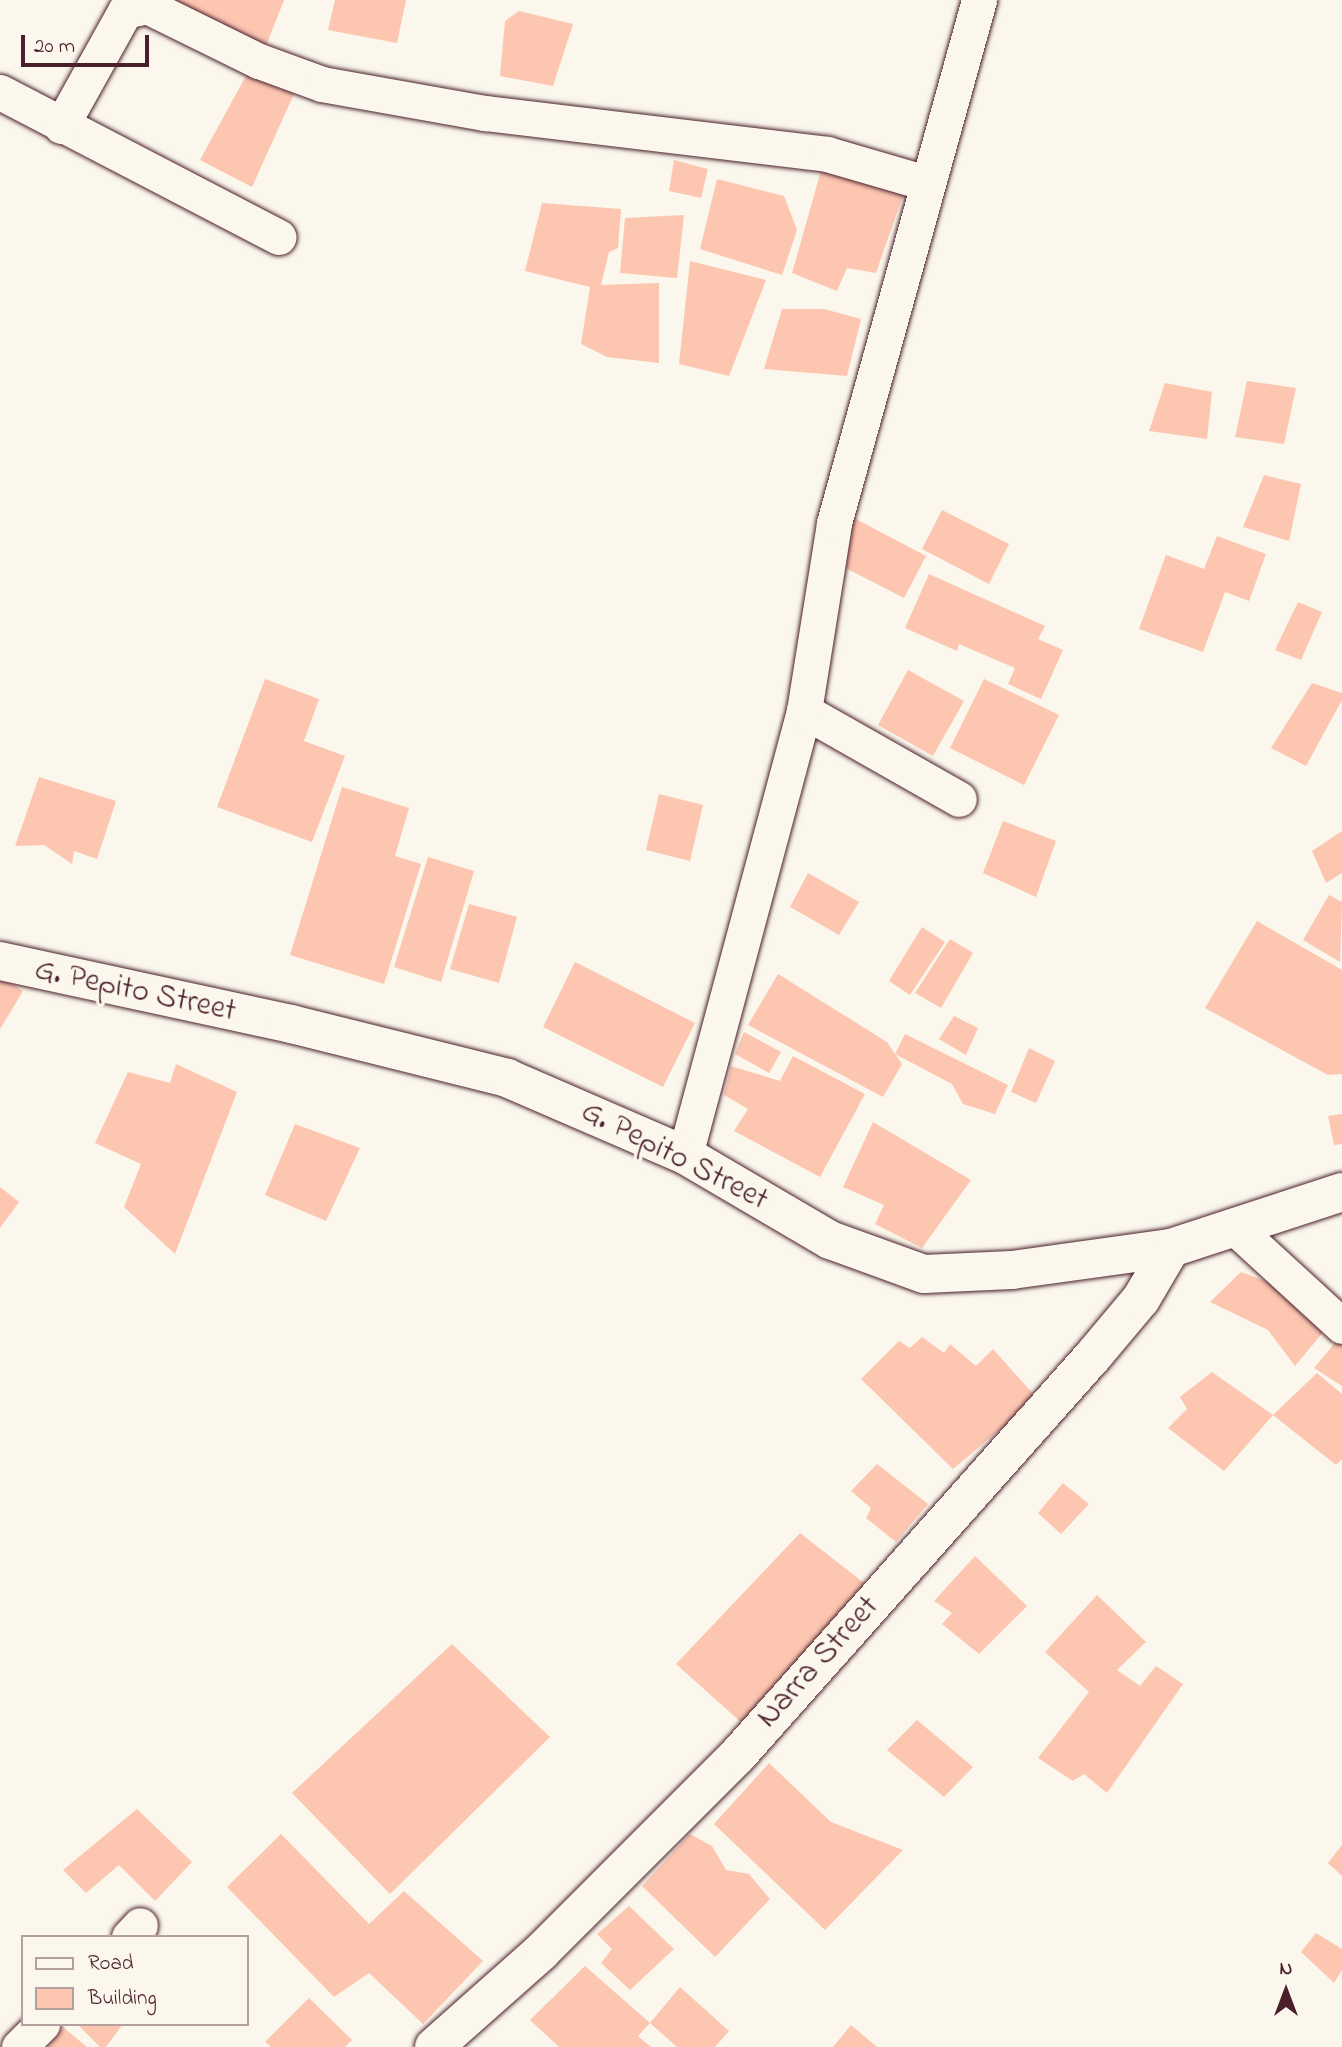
<!DOCTYPE html>
<style>
body{margin:0}
#map{position:relative;width:1342px;height:2047px;overflow:hidden;background:#fbf7ec;font-family:"Indie Flower",sans-serif}
div>[style]{position:absolute}
[style*='--x']{left:calc(var(--x)*1px);top:calc(var(--y)*1px);width:calc(var(--w)*1px);rotate:calc(var(--a)*1deg)}
.building>*{inset:0;background:#fdc6b1}
.roads{filter:drop-shadow(0 0 2px #4a1f2b) drop-shadow(0 0 2px #4a1f2b)}
.street>*{height:35px;margin:-17.5px;padding:0 17.5px;transform-origin:17.5px;border-radius:17.5px;background:#fbf7ec}
.secondary>*{height:38px;margin:-19px;padding:0 19px;transform-origin:19px;border-radius:19px;background:#fbf7ec}
span{translate:-50% -50%;white-space:nowrap;text-align:center;line-height:1.15;-webkit-text-stroke:7px #fbf7ec;paint-order:stroke}
.street-label{font-size:32px;color:#4a1f2b}
.legend{position:absolute;left:21px;top:1935px;width:228px;height:91px;box-sizing:border-box;background:#fbf7ec;border:2px solid #b4a19f;margin:0;padding:9px 12px;list-style:none;font-size:21px;color:#4a1f2b}
.legend li{display:flex;align-items:center;gap:14px;height:35px}
.legend b{width:35px;border:2px solid #b4a19f}
.north{position:absolute;left:1251px;top:1956px;width:70px;height:70px;-webkit-text-stroke:5px #fbf7ec;paint-order:stroke;rotate:0deg;font-size:19px;font-weight:700;line-height:28px;text-align:center;color:#4a1f2b}
.north::after{content:'';display:block;margin:auto;width:24px;height:32px;background:#4a1f2b;clip-path:polygon(50% 0,100% 100%,50% 72%,0 100%)}
.scale{position:absolute;left:21px;top:35px;width:128px;height:32px;box-sizing:border-box;border:4px solid #4a1f2b;border-top:0;padding-left:9px;font-size:21px;line-height:24px;white-space:nowrap;color:#4a1f2b;-webkit-text-stroke:5px #fbf7ec;paint-order:stroke}
</style>
<div id="map">
<div class="building">
<div style="clip-path:polygon(172px 0,284px 0,266px 46px)"></div>
<div style="clip-path:polygon(335px 0,406px 0,397px 43px,328px 30px)"></div>
<div style="clip-path:polygon(519px 11px,573px 24px,553px 86px,500px 76px,505px 21px)"></div>
<div style="clip-path:polygon(253px 63px,298px 85px,252px 187px,200px 160px)"></div>
<div style="clip-path:polygon(674px 160px,708px 169px,701px 198px,669px 191px)"></div>
<div style="clip-path:polygon(824px 160px,907px 184px,876px 273px,847px 268px,837px 291px,792px 273px)"></div>
<div style="clip-path:polygon(717px 179px,784px 196px,797px 230px,782px 275px,700px 249px)"></div>
<div style="clip-path:polygon(542px 203px,621px 209px,618px 248px,609px 252px,601px 285px,659px 283px,659px 363px,607px 357px,581px 344px,590px 287px,525px 271px)"></div>
<div style="clip-path:polygon(684px 215px,677px 278px,620px 273px,625px 218px)"></div>
<div style="clip-path:polygon(690px 261px,766px 280px,729px 376px,679px 364px)"></div>
<div style="clip-path:polygon(782px 309px,824px 309px,861px 319px,847px 376px,764px 369px)"></div>
<div style="clip-path:polygon(1247px 381px,1296px 388px,1284px 444px,1235px 437px)"></div>
<div style="clip-path:polygon(1165px 383px,1212px 392px,1207px 439px,1149px 431px)"></div>
<div style="clip-path:polygon(1264px 475px,1301px 484px,1289px 541px,1243px 527px)"></div>
<div style="clip-path:polygon(942px 510px,1009px 544px,989px 584px,922px 549px)"></div>
<div style="clip-path:polygon(854px 518px,926px 556px,904px 598px,832px 561px)"></div>
<div style="clip-path:polygon(1217px 536px,1266px 554px,1249px 601px,1225px 592px,1203px 652px,1139px 629px,1166px 555px,1204px 569px)"></div>
<div style="clip-path:polygon(929px 574px,1045px 626px,1038px 639px,1063px 650px,1041px 699px,1008px 684px,1015px 668px,959px 644px,957px 651px,905px 628px)"></div>
<div style="clip-path:polygon(1298px 602px,1322px 612px,1301px 660px,1275px 650px)"></div>
<div style="clip-path:polygon(908px 670px,964px 701px,933px 756px,878px 725px)"></div>
<div style="clip-path:polygon(265px 679px,319px 699px,304px 741px,345px 756px,312px 842px,217px 807px)"></div>
<div style="clip-path:polygon(984px 679px,1059px 715px,1024px 785px,950px 748px)"></div>
<div style="clip-path:polygon(1312px 683px,1342px 693px,1342px 700px,1306px 766px,1271px 748px)"></div>
<div style="clip-path:polygon(39px 777px,116px 801px,97px 859px,74px 851px,72px 864px,44px 845px,15px 846px)"></div>
<div style="clip-path:polygon(342px 787px,409px 808px,395px 856px,421px 864px,384px 984px,290px 955px)"></div>
<div style="clip-path:polygon(659px 794px,703px 805px,690px 861px,646px 850px)"></div>
<div style="clip-path:polygon(1003px 821px,1056px 841px,1036px 897px,983px 873px)"></div>
<div style="clip-path:polygon(1342px 831px,1342px 873px,1326px 883px,1312px 851px)"></div>
<div style="clip-path:polygon(428px 857px,474px 871px,441px 982px,394px 967px)"></div>
<div style="clip-path:polygon(808px 873px,859px 902px,839px 935px,790px 907px)"></div>
<div style="clip-path:polygon(1329px 895px,1342px 902px,1340px 962px,1303px 940px)"></div>
<div style="clip-path:polygon(469px 904px,517px 917px,499px 983px,450px 969px)"></div>
<div style="clip-path:polygon(1257px 921px,1342px 970px,1342px 1074px,1328px 1075px,1205px 1008px)"></div>
<div style="clip-path:polygon(922px 927px,945px 942px,910px 995px,889px 981px)"></div>
<div style="clip-path:polygon(950px 939px,973px 953px,941px 1008px,915px 993px)"></div>
<div style="clip-path:polygon(575px 962px,695px 1023px,663px 1087px,543px 1027px)"></div>
<div style="clip-path:polygon(778px 974px,887px 1042px,902px 1064px,883px 1097px,748px 1025px)"></div>
<div style="clip-path:polygon(0 976px,23px 991px,0 1029px)"></div>
<div style="clip-path:polygon(954px 1016px,978px 1028px,966px 1055px,939px 1039px)"></div>
<div style="clip-path:polygon(744px 1032px,781px 1052px,769px 1073px,735px 1054px)"></div>
<div style="clip-path:polygon(905px 1034px,1008px 1085px,995px 1114px,963px 1104px,952px 1084px,895px 1054px)"></div>
<div style="clip-path:polygon(1029px 1048px,1055px 1061px,1036px 1103px,1011px 1092px)"></div>
<div style="clip-path:polygon(793px 1056px,865px 1094px,820px 1177px,734px 1131px,748px 1109px,724px 1095px,731px 1066px,780px 1081px)"></div>
<div style="clip-path:polygon(176px 1064px,237px 1092px,175px 1254px,124px 1207px,141px 1164px,95px 1143px,128px 1072px,170px 1083px)"></div>
<div style="clip-path:polygon(1342px 1114px,1342px 1144px,1334px 1145px,1328px 1116px)"></div>
<div style="clip-path:polygon(873px 1122px,971px 1180px,922px 1248px,875px 1224px,884px 1205px,843px 1187px)"></div>
<div style="clip-path:polygon(295px 1124px,360px 1148px,326px 1221px,265px 1195px)"></div>
<div style="clip-path:polygon(0 1187px,19px 1202px,0 1228px)"></div>
<div style="clip-path:polygon(1241px 1272px,1295px 1292px,1325px 1330px,1295px 1366px,1268px 1330px,1210px 1302px)"></div>
<div style="clip-path:polygon(922px 1337px,944px 1353px,950px 1344px,976px 1366px,993px 1349px,1045px 1407px,1013px 1437px,1003px 1427px,953px 1469px,861px 1379px,899px 1341px,910px 1348px)"></div>
<div style="clip-path:polygon(1338px 1339px,1342px 1342px,1342px 1386px,1314px 1368px)"></div>
<div style="clip-path:polygon(1212px 1372px,1273px 1415px,1224px 1471px,1168px 1428px,1187px 1409px,1180px 1397px)"></div>
<div style="clip-path:polygon(1317px 1373px,1342px 1394px,1342px 1459px,1336px 1465px,1273px 1415px)"></div>
<div style="clip-path:polygon(877px 1464px,928px 1504px,896px 1542px,866px 1518px,871px 1508px,851px 1491px)"></div>
<div style="clip-path:polygon(1063px 1483px,1089px 1504px,1061px 1534px,1038px 1513px)"></div>
<div style="clip-path:polygon(800px 1533px,873px 1590px,743px 1724px,676px 1664px)"></div>
<div style="clip-path:polygon(975px 1556px,1027px 1606px,979px 1654px,942px 1624px,952px 1613px,934px 1601px)"></div>
<div style="clip-path:polygon(1097px 1595px,1146px 1642px,1117px 1670px,1140px 1686px,1156px 1666px,1183px 1684px,1107px 1793px,1084px 1774px,1073px 1781px,1038px 1758px,1089px 1692px,1045px 1652px)"></div>
<div style="clip-path:polygon(452px 1644px,550px 1737px,390px 1894px,292px 1793px)"></div>
<div style="clip-path:polygon(917px 1720px,973px 1767px,944px 1797px,887px 1750px)"></div>
<div style="clip-path:polygon(769px 1763px,831px 1822px,903px 1850px,825px 1930px,714px 1824px)"></div>
<div style="clip-path:polygon(137px 1809px,192px 1862px,155px 1901px,119px 1865px,86px 1893px,63px 1870px)"></div>
<div style="clip-path:polygon(281px 1834px,369px 1924px,404px 1891px,483px 1961px,423px 2024px,369px 1973px,334px 1997px,227px 1887px)"></div>
<div style="clip-path:polygon(690px 1834px,712px 1846px,726px 1870px,749px 1874px,770px 1899px,715px 1957px,642px 1886px)"></div>
<div style="clip-path:polygon(1342px 1845px,1342px 1876px,1328px 1863px)"></div>
<div style="clip-path:polygon(629px 1906px,674px 1949px,630px 1990px,601px 1963px,612px 1949px,597px 1934px)"></div>
<div style="clip-path:polygon(1316px 1933px,1342px 1949px,1342px 1970px,1334px 1983px,1301px 1952px)"></div>
<div style="clip-path:polygon(585px 1966px,650px 2023px,680px 1987px,729px 2031px,715px 2047px,677px 2047px,650px 2023px,638px 2036px,651px 2047px,559px 2047px,530px 2020px)"></div>
<div style="clip-path:polygon(309px 1998px,352px 2040px,345px 2047px,271px 2047px,265px 2042px)"></div>
<div style="clip-path:polygon(77px 2024px,123px 2024px,106px 2047px,100px 2047px)"></div>
<div style="clip-path:polygon(851px 2025px,877px 2047px,833px 2047px)"></div>
<div style="clip-path:polygon(63px 2027px,87px 2047px,48px 2047px)"></div>
</div>
<div class="roads">
<div class="street">
<div style="--x:0;--y:92;--w:314;--a:27.5"></div>
<div style="--x:61;--y:126;--w:132;--a:-60.9"></div>
<div style="--x:125;--y:11;--w:23;--a:-13"></div>
<div style="--x:147;--y:6;--w:125;--a:26.2"></div>
<div style="--x:259;--y:61;--w:67;--a:20.1"></div>
<div style="--x:322;--y:84;--w:166;--a:10.1"></div>
<div style="--x:485;--y:113;--w:344;--a:6.8"></div>
<div style="--x:827;--y:154;--w:103;--a:16.3"></div>
<div style="--x:804;--y:711;--w:178;--a:29.6"></div>
<div style="--x:685;--y:1155;--w:460;--a:-75"></div>
<div style="--x:804;--y:711;--w:190;--a:-80.9"></div>
<div style="--x:834;--y:523;--w:543;--a:-74.5"></div>
<div style="--x:1233;--y:1226;--w:148;--a:42.5"></div>
<div style="--x:129;--y:1937;--w:16;--a:-47"></div>
<div style="--x:19;--y:2047;--w:33;--a:-45"></div>
</div>
<div class="secondary">
<div style="--x:0;--y:961;--w:298;--a:12.2"></div>
<div style="--x:291;--y:1024;--w:223;--a:14"></div>
<div style="--x:507;--y:1078;--w:194;--a:23.4"></div>
<div style="--x:685;--y:1155;--w:168;--a:30.4"></div>
<div style="--x:830;--y:1240;--w:100;--a:19.9"></div>
<div style="--x:924;--y:1274;--w:88;--a:-2.6"></div>
<div style="--x:1012;--y:1270;--w:161;--a:-7.9"></div>
<div style="--x:1171;--y:1248;--w:180;--a:-18.1"></div>
<div style="--x:434;--y:2047;--w:143;--a:-41.6"></div>
<div style="--x:541;--y:1952;--w:279;--a:-45"></div>
<div style="--x:738;--y:1755;--w:535;--a:-48.33"></div>
<div style="--x:1094;--y:1355;--w:73;--a:-50"></div>
<div style="--x:1141;--y:1299;--w:59;--a:-59.5"></div>
</div>
</div>
<div class="street-label">
<span style="left:135px;top:992px;rotate:12deg">G. Pepito Street</span>
<span style="left:674px;top:1157px;rotate:27deg">G. Pepito Street</span>
<span style="left:819px;top:1663px;rotate:-48deg">Narra Street</span>
</div>
<ul class="legend">
<li><b style="height:9px;background:#fbf7ec"></b>Road</li>
<li><b style="height:19px;background:#fdc6b1"></b>Building</li>
</ul>
<div class="north">N</div>
<div class="scale">20 m</div>
</div>
